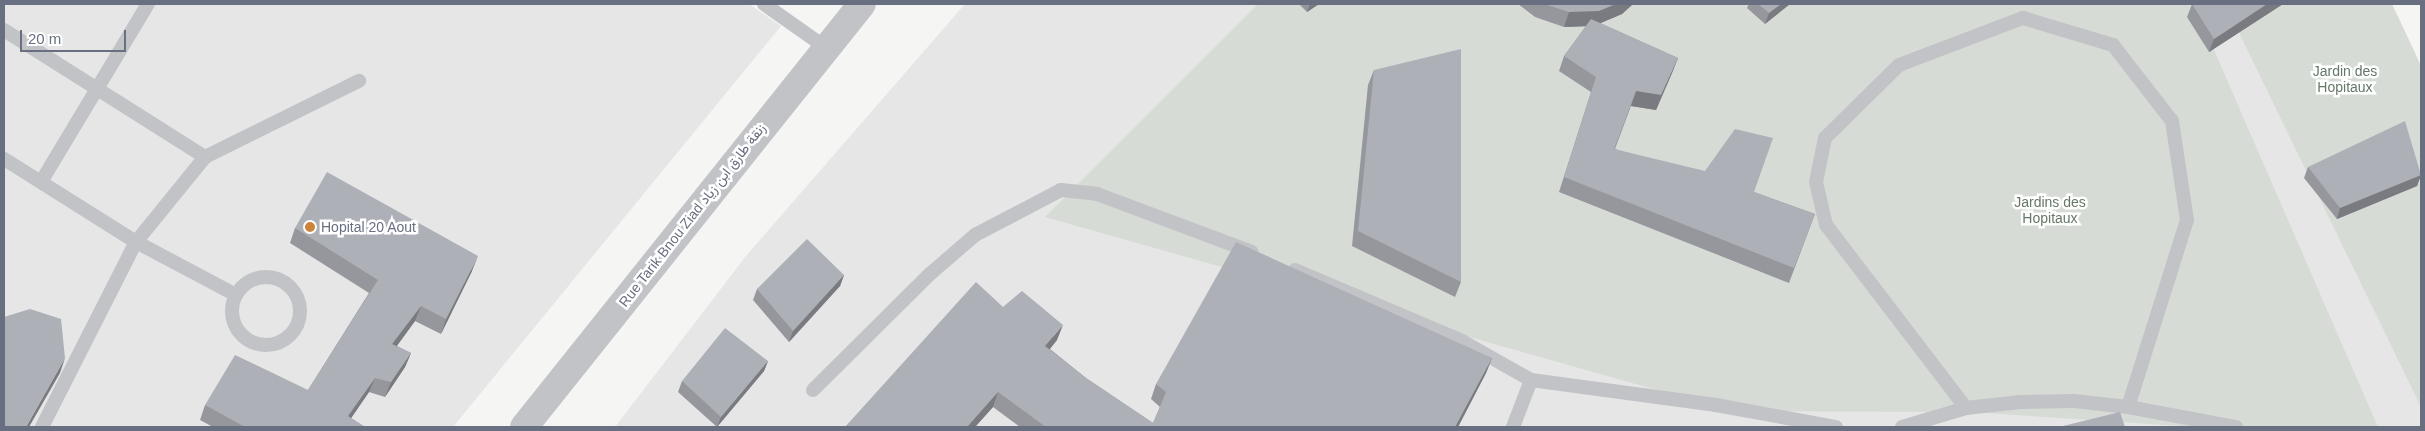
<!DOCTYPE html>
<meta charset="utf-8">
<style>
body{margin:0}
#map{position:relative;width:2425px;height:431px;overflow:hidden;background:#f5f6f3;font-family:Arial,Vazirmatn,sans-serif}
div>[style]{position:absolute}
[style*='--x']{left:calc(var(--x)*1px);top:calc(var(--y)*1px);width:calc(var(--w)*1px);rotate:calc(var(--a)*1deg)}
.built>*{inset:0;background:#e6e6e6}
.green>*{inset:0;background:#d6dcd5}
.lane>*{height:14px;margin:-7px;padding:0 7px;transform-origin:7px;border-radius:7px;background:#c2c3c7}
.lane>.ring{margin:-7px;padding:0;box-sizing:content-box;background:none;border:14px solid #c2c3c7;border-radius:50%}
.street>*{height:28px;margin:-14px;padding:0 14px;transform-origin:14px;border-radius:14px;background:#c2c3c7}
.wall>*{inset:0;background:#95979d}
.shaded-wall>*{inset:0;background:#797b80}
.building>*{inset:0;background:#adb0b7}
.dots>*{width:14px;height:14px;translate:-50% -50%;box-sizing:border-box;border:2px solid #fff;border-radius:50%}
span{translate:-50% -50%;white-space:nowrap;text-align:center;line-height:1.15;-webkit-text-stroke:5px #fff;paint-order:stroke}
.park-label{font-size:14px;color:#667867}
.street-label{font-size:14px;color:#686f80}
.poi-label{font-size:14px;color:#686f80}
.left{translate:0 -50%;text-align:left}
.frame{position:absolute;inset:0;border:5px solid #686f80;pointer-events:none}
.scale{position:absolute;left:20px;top:30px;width:106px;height:22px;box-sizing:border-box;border:2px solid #686f80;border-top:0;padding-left:6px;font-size:15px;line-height:18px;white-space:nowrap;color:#686f80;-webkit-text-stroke:4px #fff;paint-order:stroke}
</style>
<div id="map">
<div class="built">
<div style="clip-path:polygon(4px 4px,749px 4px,781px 26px,453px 427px,4px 427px)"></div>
<div style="clip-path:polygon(965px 4px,2392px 4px,2421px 66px,2421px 427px,615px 427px,746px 256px)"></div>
</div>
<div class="green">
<div style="clip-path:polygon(1258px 4px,2194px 4px,2378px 427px,2196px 427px,1968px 412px,1731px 411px,1045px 217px)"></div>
<div style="clip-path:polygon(2225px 4px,2392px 4px,2421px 66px,2421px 407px)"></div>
</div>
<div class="lane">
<div style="--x:764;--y:4;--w:75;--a:35.2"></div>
<div style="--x:4;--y:30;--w:238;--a:32.3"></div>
<div style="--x:205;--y:157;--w:109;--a:129.1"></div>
<div style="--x:136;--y:242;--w:156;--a:-147.8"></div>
<div style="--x:205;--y:157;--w:172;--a:-26.3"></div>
<div style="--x:41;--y:182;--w:208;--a:-59"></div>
<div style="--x:1295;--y:270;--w:181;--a:23"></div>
<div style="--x:1462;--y:341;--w:79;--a:29.5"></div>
<div style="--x:1531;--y:380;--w:187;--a:7.7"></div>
<div style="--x:1716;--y:405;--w:122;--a:10.4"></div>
<div class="ring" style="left:232px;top:277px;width:54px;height:54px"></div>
<div style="--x:813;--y:390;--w:165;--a:-44.8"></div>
<div style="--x:930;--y:274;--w:60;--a:-40.9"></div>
<div style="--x:975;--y:235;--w:97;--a:-27.6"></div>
<div style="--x:1061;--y:190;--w:36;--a:6"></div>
<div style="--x:1097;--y:194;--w:165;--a:20.5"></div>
<div style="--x:1966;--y:408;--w:230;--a:-127.4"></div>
<div style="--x:1826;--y:225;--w:44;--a:-103.1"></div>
<div style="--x:1816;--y:182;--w:45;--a:-78.4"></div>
<div style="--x:1825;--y:138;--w:104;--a:-44.6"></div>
<div style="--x:1899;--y:65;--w:133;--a:-20.8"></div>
<div style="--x:2023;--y:18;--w:94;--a:16.7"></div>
<div style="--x:2113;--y:45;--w:96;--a:52.2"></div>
<div style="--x:2172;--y:121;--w:100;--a:81.4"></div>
<div style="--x:2187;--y:220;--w:196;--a:107.5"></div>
<div style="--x:42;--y:427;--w:208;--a:-63.1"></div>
<div style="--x:136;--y:242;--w:113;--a:27.9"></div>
<div style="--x:1513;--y:427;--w:50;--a:-69"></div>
<div style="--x:1902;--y:427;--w:67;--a:-16.5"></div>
<div style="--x:1966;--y:408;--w:55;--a:-6.2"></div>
<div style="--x:2021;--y:402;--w:53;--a:-1.1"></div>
<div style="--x:2074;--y:401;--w:54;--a:6.3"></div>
<div style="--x:2128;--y:407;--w:110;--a:10.5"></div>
</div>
<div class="street">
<div style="--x:524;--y:427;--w:541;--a:-51.37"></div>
</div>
<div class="wall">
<div style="clip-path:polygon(1299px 4px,1319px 4px,1307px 12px)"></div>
<div style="clip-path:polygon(1518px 4px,1633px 4px,1622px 14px,1600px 23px,1678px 58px,1672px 73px,1656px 110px,1631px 106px,1615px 149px,1754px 192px,1815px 214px,1789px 283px,1559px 192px,1591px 92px,1559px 71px,1564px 56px,1586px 26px,1564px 27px,1535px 17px)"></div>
<div style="clip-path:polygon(1749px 4px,1790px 4px,1765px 24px,1747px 8px)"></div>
<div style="clip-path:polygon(2192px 4px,2283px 4px,2209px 52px,2187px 17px)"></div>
<div style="clip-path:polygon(1374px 70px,1461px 282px,1455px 297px,1352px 246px,1368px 85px)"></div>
<div style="clip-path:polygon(2308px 167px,2421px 175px,2417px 186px,2337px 219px,2304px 178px)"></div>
<div style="clip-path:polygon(295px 228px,472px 271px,441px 334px,415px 321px,397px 346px,411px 353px,405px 367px,385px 397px,369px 392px,351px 418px,365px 427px,213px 427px,200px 420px,205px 405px,308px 390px,369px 293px,290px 243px)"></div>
<div style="clip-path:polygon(844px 275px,840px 286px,789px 342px,753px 300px,757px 289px)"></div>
<div style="clip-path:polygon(1003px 307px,1057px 340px,1050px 349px,1086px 378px,1153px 423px,1160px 407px,1151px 399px,1156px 384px,1492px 358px,1486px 373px,1458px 427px,1020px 427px,993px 407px,975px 427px,845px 427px)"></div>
<div style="clip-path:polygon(768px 361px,764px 371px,717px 427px,678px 392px,682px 381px)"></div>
</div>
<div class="shaded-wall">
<div style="clip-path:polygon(1310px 4px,1319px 4px,1307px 12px)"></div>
<div style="clip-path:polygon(1616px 4px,1633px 4px,1622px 14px,1594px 26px,1564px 27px,1569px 12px)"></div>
<div style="clip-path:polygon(1781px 4px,1790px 4px,1765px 24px,1769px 13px)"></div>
<div style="clip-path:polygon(2267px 4px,2283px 4px,2209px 52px,2214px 39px)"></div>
<div style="clip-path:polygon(1678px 58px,1672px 73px,1656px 110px,1631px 106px,1636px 91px)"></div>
<div style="clip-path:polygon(2421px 175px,2417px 186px,2337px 219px,2340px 208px)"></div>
<div style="clip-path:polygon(478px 256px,472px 271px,441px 334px,446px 319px)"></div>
<div style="clip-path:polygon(844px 275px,840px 286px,789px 342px,793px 331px)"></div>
<div style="clip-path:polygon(421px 306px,415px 321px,387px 359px,392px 344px)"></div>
<div style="clip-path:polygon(1063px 325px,1057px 340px,1040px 361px,1045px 346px)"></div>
<div style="clip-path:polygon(411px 353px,405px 367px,385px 397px,391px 382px)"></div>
<div style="clip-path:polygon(65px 358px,60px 373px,29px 427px,26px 427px)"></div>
<div style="clip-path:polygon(1492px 358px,1486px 373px,1458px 427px,1455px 427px)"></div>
<div style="clip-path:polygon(768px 361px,764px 371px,717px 427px,721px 417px)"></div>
<div style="clip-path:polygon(375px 378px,369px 392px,345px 427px,348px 416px)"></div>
<div style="clip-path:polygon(998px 392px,993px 407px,975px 427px,967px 427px)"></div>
</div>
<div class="building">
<div style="clip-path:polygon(1544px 4px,1616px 4px,1599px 11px,1569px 12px)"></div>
<div style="clip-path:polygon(1758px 4px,1781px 4px,1769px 13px)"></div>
<div style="clip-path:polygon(2192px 4px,2267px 4px,2214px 39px)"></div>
<div style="clip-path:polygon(1591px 19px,1678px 58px,1661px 95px,1636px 91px,1614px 149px,1705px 171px,1735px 129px,1773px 138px,1754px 192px,1815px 214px,1794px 268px,1564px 177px,1596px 77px,1564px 56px)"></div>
<div style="clip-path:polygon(1461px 49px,1461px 282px,1358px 231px,1374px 70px)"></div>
<div style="clip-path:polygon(2405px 121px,2421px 175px,2340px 208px,2308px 167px)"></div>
<div style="clip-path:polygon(327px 172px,478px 256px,446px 319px,421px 306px,392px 344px,411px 353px,391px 382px,375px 378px,348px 416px,365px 427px,245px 427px,205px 405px,235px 355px,308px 390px,378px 280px,295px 228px)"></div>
<div style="clip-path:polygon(807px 239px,844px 275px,793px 331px,757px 289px)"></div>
<div style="clip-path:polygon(1236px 242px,1492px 358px,1455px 427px,1046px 427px,998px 392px,967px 427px,845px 427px,976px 282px,1003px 307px,1022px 291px,1063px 325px,1045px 346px,1086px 378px,1153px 423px,1166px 392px,1156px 384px)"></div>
<div style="clip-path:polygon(30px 309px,61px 319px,65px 358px,26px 427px,4px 427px,4px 317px)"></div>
<div style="clip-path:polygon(725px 328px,768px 361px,721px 417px,682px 381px)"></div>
<div style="clip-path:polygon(2120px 412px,2125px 427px,2059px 427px)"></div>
</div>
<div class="dots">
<div style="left:310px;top:227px;background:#ce833b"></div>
</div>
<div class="park-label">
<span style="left:2345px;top:79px">Jardin des<br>Hopitaux</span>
<span style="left:2050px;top:210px">Jardins des<br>Hopitaux</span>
</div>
<div class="street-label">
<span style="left:692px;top:215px;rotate:-52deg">Rue Tarik Bnou Ziad زنقة طارق ابن زياد</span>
</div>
<div class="poi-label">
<span class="left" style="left:321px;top:227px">Hopital 20 Aout</span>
</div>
<div class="frame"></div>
<div class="scale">20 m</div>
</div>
